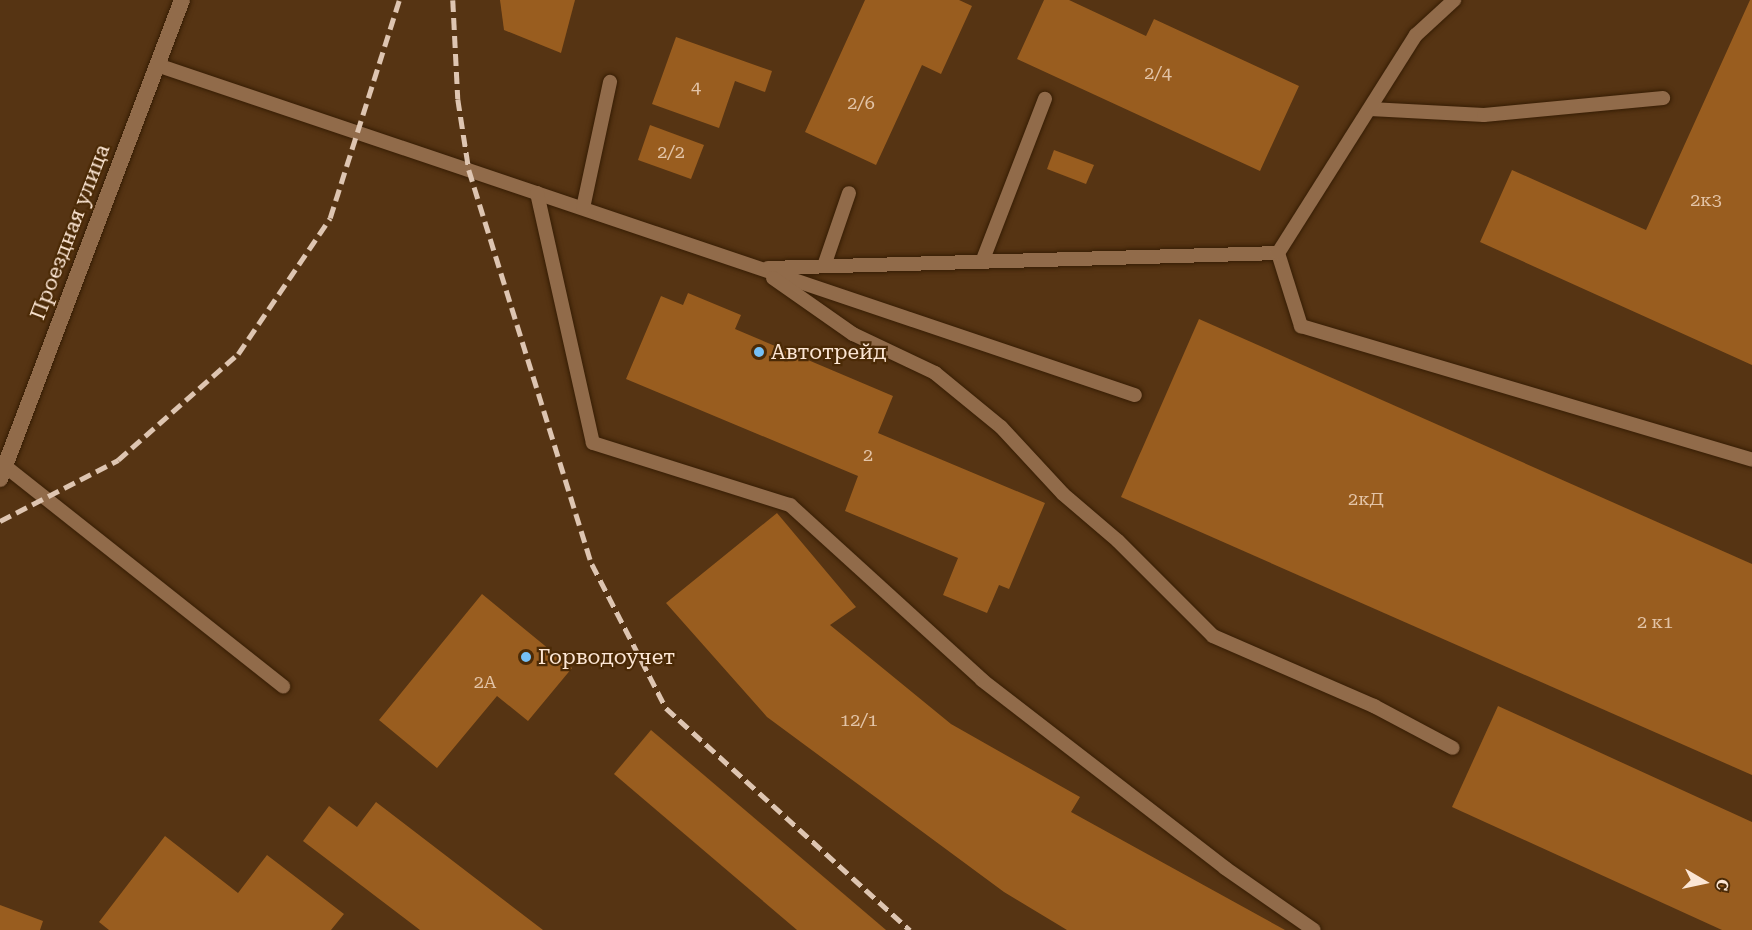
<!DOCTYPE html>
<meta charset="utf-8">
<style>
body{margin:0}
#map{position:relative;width:1752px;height:930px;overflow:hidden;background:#563413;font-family:"Roboto Serif",serif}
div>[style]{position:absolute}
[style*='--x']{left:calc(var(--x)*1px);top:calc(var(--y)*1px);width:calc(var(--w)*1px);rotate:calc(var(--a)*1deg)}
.building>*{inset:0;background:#995d1f}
.roads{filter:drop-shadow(0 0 2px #361d04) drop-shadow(0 0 2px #361d04)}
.service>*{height:14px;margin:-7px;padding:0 7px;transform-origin:7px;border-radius:7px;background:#916b4a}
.minor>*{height:16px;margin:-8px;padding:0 8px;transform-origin:8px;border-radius:8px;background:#916b4a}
.rail>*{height:4.5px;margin-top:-2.25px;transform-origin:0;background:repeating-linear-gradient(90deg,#dec5b1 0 12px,transparent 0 18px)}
.dots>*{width:16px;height:16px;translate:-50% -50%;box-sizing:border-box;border:3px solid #4b2a06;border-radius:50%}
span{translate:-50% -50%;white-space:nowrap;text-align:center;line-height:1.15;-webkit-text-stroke:4.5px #4b2a06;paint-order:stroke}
.number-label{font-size:18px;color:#e3c4a7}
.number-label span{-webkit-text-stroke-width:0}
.street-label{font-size:21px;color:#fce6d4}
.poi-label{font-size:21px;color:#fce6d4}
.left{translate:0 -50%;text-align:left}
.north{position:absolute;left:1674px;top:852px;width:60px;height:60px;-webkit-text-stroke:4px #4b2a06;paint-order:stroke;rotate:99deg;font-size:16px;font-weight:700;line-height:24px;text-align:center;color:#fce6d4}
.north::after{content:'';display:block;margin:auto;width:21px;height:27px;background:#fce6d4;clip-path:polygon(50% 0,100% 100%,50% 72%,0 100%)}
</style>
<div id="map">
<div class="building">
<div style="clip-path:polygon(500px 0,575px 0,561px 53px,504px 30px)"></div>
<div style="clip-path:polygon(865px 0,959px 0,972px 6px,941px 74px,922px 65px,876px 165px,805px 132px)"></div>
<div style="clip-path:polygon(1044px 0,1069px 0,1146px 36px,1154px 19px,1299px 86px,1260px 171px,1017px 59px)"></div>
<div style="clip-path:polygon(1750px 0,1752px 0,1752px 365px,1480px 242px,1512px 170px,1646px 230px)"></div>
<div style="clip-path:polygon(676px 37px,772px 71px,765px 92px,735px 81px,719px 128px,652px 104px)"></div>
<div style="clip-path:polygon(650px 125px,704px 145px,691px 179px,638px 160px)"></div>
<div style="clip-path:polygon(1054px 150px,1094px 165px,1086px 184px,1047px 169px)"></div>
<div style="clip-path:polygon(688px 293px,741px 315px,735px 329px,893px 396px,878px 433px,1045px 503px,1009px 589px,999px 585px,987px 613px,943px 595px,958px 558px,845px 511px,858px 476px,626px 379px,661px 296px,683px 305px)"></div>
<div style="clip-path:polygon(1199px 319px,1752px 564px,1752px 775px,1121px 497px)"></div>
<div style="clip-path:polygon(777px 513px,856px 607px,830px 625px,951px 724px,1080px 797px,1071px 812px,1285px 930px,1067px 930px,1004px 892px,767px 717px,666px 603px)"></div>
<div style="clip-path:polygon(482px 594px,572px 668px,528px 721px,497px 696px,437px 768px,379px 720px)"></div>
<div style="clip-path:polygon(1498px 706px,1752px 822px,1752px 930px,1722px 930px,1452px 807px)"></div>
<div style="clip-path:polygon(651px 730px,832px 884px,886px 930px,797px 930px,614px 774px)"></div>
<div style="clip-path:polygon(376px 802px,543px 930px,420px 930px,303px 841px,329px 806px,357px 827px)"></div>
<div style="clip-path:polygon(165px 836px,238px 893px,267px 855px,344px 914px,331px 930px,109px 930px,99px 922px)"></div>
<div style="clip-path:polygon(0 905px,43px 921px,40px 930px,0 930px)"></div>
</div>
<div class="roads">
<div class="service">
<div style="--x:157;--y:65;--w:1032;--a:18.65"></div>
<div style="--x:1370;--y:109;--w:114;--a:3"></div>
<div style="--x:1484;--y:115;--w:180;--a:-5.4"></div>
<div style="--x:537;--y:193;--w:256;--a:77.4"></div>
<div style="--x:593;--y:443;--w:207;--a:17.5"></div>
<div style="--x:790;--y:505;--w:260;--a:42.3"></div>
<div style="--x:982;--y:680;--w:307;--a:37.7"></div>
<div style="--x:1225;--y:868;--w:108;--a:34.9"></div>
<div style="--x:583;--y:208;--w:129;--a:-77.9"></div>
<div style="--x:1278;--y:253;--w:77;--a:72.5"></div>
<div style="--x:1301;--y:326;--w:470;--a:16.5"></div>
<div style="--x:982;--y:262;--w:175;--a:-68.9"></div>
<div style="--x:824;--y:266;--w:77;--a:-71.1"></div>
<div style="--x:768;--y:268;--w:510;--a:-1.68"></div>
<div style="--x:1278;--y:253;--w:258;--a:-57.7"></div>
<div style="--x:1416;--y:35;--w:52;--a:-42.6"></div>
<div style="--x:773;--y:278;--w:98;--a:35"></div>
<div style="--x:853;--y:334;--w:91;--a:25.4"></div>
<div style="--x:935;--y:373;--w:85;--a:39.3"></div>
<div style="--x:1001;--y:427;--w:91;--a:47.2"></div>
<div style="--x:1063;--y:494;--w:72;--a:40.5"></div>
<div style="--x:1118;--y:541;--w:134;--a:45"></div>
<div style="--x:1213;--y:636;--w:176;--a:23.5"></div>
<div style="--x:1374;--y:706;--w:89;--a:28"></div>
<div style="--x:5;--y:466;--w:355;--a:38.4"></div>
</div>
<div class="minor">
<div style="--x:0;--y:479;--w:512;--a:-69.2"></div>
</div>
</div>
<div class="rail">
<div style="--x:453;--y:0;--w:99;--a:87.1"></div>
<div style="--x:458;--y:99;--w:72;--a:81.2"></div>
<div style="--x:469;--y:170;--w:413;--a:72.7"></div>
<div style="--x:592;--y:564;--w:162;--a:62.8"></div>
<div style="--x:666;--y:708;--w:330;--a:42.3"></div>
<div style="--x:0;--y:521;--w:133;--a:-27.3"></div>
<div style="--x:118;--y:460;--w:160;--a:-41.5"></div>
<div style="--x:238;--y:354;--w:164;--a:-55.9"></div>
<div style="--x:330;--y:218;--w:229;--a:-72.4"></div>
</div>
<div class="dots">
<div style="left:759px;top:352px;background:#75c0f6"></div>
<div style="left:526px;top:657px;background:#75c0f6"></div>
</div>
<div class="number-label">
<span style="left:1158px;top:73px">2/4</span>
<span style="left:696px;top:87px">4</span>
<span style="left:861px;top:103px">2/6</span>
<span style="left:671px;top:152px">2/2</span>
<span style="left:1706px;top:200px">2к3</span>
<span style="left:868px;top:455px">2</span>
<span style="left:1366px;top:499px">2кД</span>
<span style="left:1655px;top:622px">2 к1</span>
<span style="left:485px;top:682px">2А</span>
<span style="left:859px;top:720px">12/1</span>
</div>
<div class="street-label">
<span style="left:70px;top:232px;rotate:-69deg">Проездная улица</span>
</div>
<div class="poi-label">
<span class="left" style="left:771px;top:352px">Автотрейд</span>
<span class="left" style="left:538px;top:657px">Горводоучет</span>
</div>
<div class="north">С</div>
</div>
